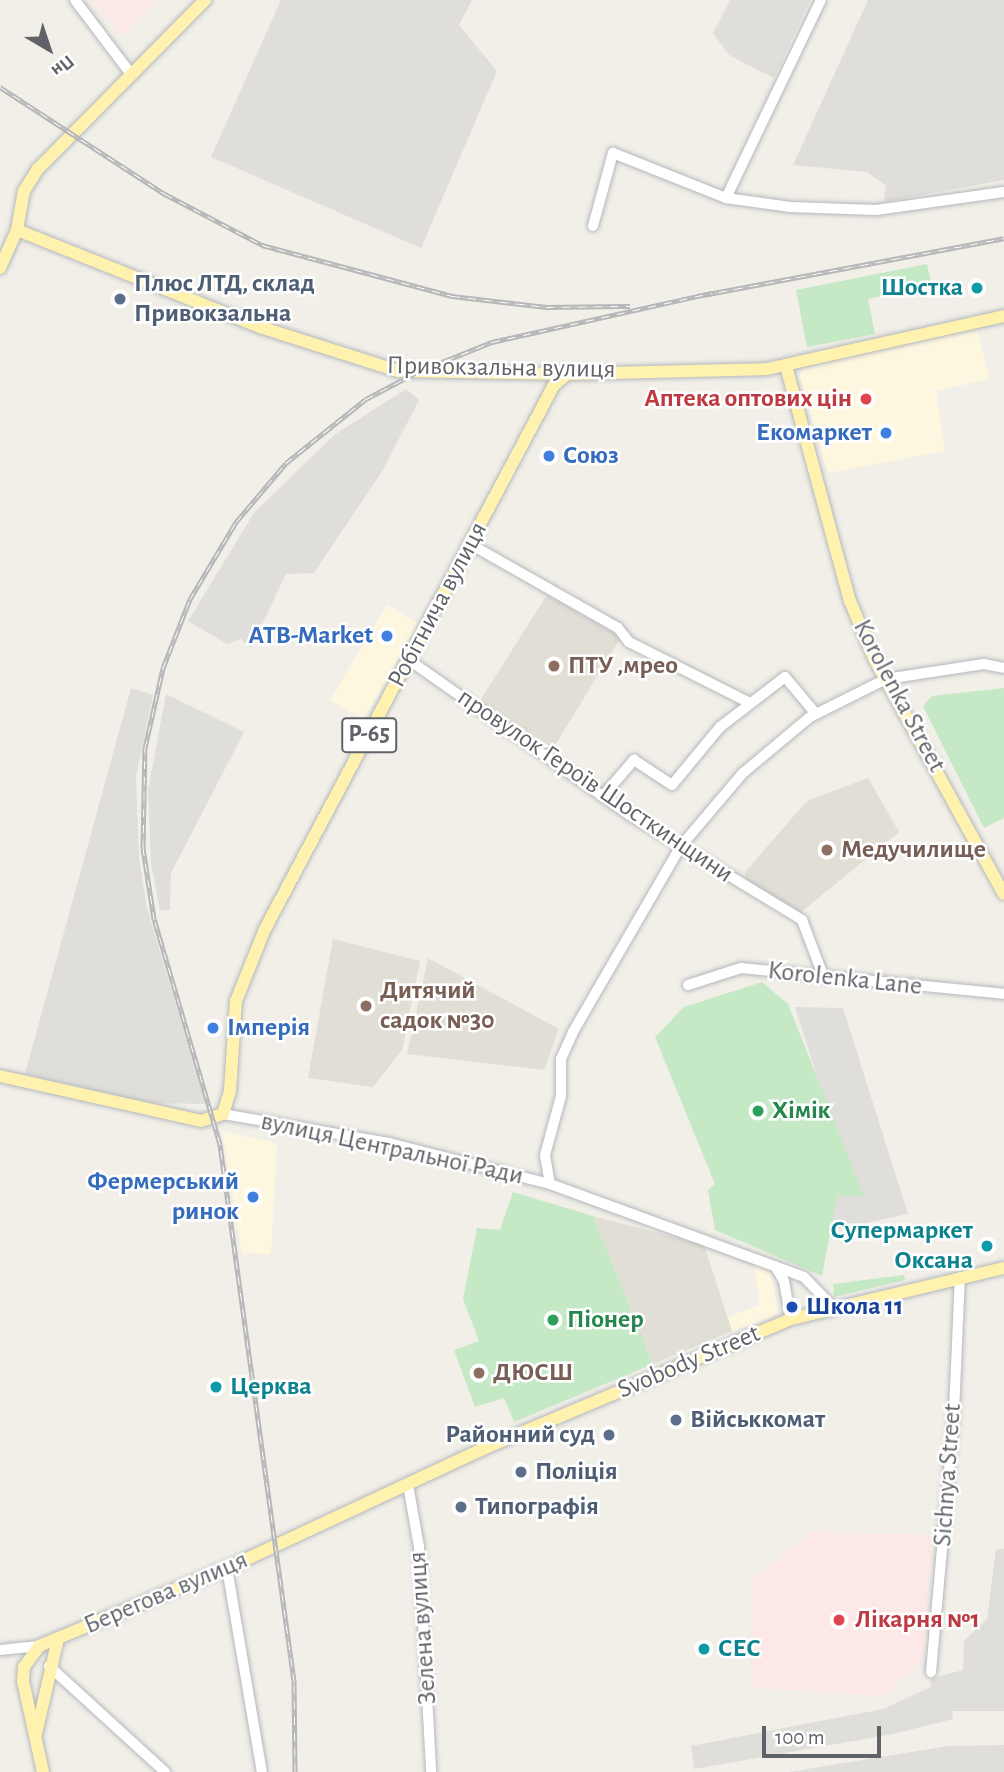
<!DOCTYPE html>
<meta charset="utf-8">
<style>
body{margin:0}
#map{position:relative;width:1004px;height:1772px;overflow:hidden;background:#f1efe8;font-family:"Alegreya Sans",sans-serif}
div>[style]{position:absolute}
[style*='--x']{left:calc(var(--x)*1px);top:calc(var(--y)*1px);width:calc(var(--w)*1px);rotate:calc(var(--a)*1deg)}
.commercial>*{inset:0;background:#fef7e0}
.industrial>*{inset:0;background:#e0deda}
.education>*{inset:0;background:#e1ded6}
.medical>*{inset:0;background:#fce8e6}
.green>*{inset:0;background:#c5e8c5}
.roads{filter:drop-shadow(0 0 2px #b5b8bc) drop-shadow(0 0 2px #b5b8bc)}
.minor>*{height:10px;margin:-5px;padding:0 5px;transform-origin:5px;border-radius:5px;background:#fff}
.major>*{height:12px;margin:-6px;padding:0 6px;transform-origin:6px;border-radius:6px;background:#fff2af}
.rail>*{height:5px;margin-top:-2.5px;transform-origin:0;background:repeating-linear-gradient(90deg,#fff 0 8px,#b6b7b8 0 16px);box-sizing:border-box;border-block:2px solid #b6b7b8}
.dots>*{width:19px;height:19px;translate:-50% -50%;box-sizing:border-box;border:4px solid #fff;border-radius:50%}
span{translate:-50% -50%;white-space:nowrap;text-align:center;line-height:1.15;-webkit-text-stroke:5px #fff;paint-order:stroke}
.shield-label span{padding:2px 5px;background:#fff;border:2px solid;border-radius:5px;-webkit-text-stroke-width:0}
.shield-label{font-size:24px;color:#5f6368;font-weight:700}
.service-label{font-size:26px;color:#4e5e75;font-weight:700}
.left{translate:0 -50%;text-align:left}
.right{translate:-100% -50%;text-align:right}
.culture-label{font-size:26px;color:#0d838f;font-weight:700}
.street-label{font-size:26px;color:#5f6368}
.health-label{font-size:26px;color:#be3a42;font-weight:700}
.shop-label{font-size:26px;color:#366cbe;font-weight:700}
.education-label{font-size:26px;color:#785e54;font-weight:700}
.leisure-label{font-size:26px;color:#27864d;font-weight:700}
.transit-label{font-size:26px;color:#164399;font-weight:700}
.north{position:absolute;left:14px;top:14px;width:70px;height:70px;-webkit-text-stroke:5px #fff;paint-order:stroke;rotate:141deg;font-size:19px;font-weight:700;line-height:28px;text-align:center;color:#5f6368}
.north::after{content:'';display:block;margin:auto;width:24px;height:32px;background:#5f6368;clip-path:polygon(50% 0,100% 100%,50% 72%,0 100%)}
.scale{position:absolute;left:762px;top:1726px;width:119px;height:32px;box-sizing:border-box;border:4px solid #5f6368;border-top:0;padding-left:9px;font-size:21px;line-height:24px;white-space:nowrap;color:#5f6368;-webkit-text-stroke:5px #fff;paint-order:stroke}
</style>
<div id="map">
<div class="commercial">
<div style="clip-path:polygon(977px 329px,989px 379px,936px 391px,945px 451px,828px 473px,799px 375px,803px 368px)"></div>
<div style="clip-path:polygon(387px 605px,418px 623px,364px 719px,330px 700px)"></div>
<div style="clip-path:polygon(222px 1131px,277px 1143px,271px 1254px,242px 1253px)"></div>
<div style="clip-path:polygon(754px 1264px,771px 1270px,778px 1314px,732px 1331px,728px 1317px,760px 1305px)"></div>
</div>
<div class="industrial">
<div style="clip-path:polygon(281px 0,472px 0,459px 25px,497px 71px,421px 248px,211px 157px)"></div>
<div style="clip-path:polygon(730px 0,810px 0,774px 78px,729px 55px,713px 33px)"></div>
<div style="clip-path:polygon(868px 0,1004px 0,1004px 180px,884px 202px,886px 186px,867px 172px,793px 165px)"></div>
<div style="clip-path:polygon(406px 389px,419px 400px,383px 470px,314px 573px,286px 574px,251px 648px,241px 639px,227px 644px,188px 621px,254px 513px,334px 435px)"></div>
<div style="clip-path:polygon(131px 688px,153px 695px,136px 776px,139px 858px,147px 908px,206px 1104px,150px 1103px,25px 1074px)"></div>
<div style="clip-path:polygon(166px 694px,244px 732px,171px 873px,170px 910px,160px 910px,151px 864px,148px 790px)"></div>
<div style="clip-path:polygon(795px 1007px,843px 1008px,908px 1214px,829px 1231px,840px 1148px)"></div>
<div style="clip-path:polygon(996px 1549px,1004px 1549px,1004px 1711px,952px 1711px,953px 1719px,893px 1734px,694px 1769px,691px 1746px,883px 1709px,931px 1687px,930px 1679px,963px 1670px,964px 1641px,987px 1619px)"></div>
<div style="clip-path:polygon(1004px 1745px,1004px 1772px,789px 1772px,948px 1746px)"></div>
</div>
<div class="education">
<div style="clip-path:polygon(547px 595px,621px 637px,551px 752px,479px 702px)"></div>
<div style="clip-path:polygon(868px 778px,899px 832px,800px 913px,746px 880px,745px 872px,807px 801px)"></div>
<div style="clip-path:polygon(333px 939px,420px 961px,402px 1050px,373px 1087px,308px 1078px)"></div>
<div style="clip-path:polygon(428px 958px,559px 1029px,544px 1070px,407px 1054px)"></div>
<div style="clip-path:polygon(593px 1216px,704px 1245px,732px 1331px,653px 1364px)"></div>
</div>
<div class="medical">
<div style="clip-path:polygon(91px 0,158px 0,122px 36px)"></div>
<div style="clip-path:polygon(813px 1532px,932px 1535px,924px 1659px,884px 1696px,752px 1688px,751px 1580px)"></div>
</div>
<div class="green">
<div style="clip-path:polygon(927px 264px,932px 286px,868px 299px,875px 334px,807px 347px,796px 290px)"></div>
<div style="clip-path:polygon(1004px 688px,1004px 818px,984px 828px,923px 706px,932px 696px)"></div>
<div style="clip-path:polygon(762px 982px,788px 1004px,864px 1196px,837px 1196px,822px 1276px,715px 1230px,708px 1190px,715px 1184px,655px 1037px,684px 1007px)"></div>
<div style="clip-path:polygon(513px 1192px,593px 1216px,653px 1364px,514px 1422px,504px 1398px,475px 1407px,454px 1350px,479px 1341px,463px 1299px,477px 1228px,500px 1230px)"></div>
<div style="clip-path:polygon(904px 1275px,905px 1280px,834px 1297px,833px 1284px)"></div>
</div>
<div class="roads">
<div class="minor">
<div style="--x:75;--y:0;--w:93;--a:52.9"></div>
<div style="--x:726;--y:198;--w:220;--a:-64.4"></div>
<div style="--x:593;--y:226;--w:76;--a:-74.7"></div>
<div style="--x:613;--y:153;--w:122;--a:21.7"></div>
<div style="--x:726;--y:198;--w:65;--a:8"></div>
<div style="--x:790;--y:207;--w:86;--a:2"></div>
<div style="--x:876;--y:210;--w:129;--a:-8"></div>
<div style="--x:470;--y:544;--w:170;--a:29.6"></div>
<div style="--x:618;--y:628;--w:18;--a:52"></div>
<div style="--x:629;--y:642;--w:136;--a:26.8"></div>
<div style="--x:409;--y:660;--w:268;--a:35.1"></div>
<div style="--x:628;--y:814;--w:204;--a:31.3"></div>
<div style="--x:802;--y:920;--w:62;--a:69.2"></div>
<div style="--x:603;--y:796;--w:48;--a:-49.3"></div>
<div style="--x:634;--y:760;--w:45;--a:33.3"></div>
<div style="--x:672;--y:785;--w:75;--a:-50.4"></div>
<div style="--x:720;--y:727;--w:82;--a:-37.6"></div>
<div style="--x:785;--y:677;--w:48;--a:50"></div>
<div style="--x:688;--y:985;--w:56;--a:-17.8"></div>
<div style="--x:741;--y:968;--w:264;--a:5.6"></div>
<div style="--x:223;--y:1114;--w:169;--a:9.9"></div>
<div style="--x:389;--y:1143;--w:166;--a:14.3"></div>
<div style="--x:550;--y:1184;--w:270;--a:20.1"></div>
<div style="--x:804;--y:1277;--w:43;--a:45.9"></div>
<div style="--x:550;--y:1184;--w:29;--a:-100"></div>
<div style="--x:545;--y:1155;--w:61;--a:-74.8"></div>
<div style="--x:561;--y:1096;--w:37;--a:-90"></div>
<div style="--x:561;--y:1059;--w:30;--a:-66"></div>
<div style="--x:573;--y:1032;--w:215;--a:-59.9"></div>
<div style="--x:681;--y:846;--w:96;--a:-49.7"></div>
<div style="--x:743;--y:773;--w:87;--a:-39.9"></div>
<div style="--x:810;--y:717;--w:85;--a:-26.6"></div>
<div style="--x:886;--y:679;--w:99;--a:-8.7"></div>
<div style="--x:984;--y:664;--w:20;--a:11"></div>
<div style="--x:775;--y:1266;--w:17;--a:59"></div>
<div style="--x:784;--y:1281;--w:39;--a:80"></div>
<div style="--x:408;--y:1485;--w:63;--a:79.9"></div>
<div style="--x:419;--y:1547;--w:225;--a:86.9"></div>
<div style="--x:227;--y:1568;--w:207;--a:80.3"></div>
<div style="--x:0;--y:1650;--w:39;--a:-6"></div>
<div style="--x:49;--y:1666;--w:157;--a:42.4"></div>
<div style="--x:931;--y:1672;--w:261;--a:-84.9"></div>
<div style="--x:954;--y:1412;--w:135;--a:-87.5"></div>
</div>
<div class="major">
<div style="--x:17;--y:230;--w:262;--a:21.8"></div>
<div style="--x:260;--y:327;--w:145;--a:17.7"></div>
<div style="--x:398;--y:371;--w:169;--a:1"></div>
<div style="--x:567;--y:374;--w:200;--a:-1.4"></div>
<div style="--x:767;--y:369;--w:243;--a:-12.6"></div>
<div style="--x:0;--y:268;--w:42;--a:-65.9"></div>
<div style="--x:17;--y:230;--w:40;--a:-80"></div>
<div style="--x:24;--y:191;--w:26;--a:-58"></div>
<div style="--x:38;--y:169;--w:238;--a:-45.3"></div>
<div style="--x:786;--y:366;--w:244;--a:74.8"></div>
<div style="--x:850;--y:601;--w:62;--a:67.2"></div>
<div style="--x:874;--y:658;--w:269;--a:61.2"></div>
<div style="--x:0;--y:1076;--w:206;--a:12.6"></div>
<div style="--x:201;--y:1121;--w:23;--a:-18"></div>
<div style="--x:223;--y:1114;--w:24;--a:-73"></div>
<div style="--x:230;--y:1091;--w:90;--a:-86.2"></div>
<div style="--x:236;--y:1001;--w:78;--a:-68.1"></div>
<div style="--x:265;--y:929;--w:616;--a:-62.02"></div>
<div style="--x:554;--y:385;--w:17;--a:-40"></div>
<div style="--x:36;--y:1734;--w:98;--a:-77"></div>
<div style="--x:43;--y:1772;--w:93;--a:-102.4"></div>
<div style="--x:23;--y:1681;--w:14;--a:-86"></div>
<div style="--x:24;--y:1667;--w:26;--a:-54"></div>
<div style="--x:39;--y:1646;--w:211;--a:-22.6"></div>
<div style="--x:234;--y:1565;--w:275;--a:-25"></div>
<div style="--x:483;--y:1449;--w:334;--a:-22.9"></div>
<div style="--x:791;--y:1319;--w:219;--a:-13.5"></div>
</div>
</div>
<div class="rail">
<div style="--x:0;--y:87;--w:197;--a:33"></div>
<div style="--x:165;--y:194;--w:110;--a:27.7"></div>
<div style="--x:262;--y:245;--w:197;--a:15"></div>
<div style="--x:452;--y:296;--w:95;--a:6.7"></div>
<div style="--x:546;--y:307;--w:84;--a:-0.7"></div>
<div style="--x:703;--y:295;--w:306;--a:-10.7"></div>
<div style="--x:295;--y:1772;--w:91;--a:-90.6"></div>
<div style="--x:294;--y:1681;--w:542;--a:-97.85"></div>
<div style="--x:220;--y:1144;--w:234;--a:-106.3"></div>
<div style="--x:154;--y:919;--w:72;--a:-98.8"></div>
<div style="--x:143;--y:848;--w:100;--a:-88.9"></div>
<div style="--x:145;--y:748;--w:82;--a:-77.3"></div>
<div style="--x:163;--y:668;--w:74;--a:-68.6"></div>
<div style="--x:190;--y:599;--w:90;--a:-59.1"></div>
<div style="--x:236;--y:522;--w:77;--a:-49.7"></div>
<div style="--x:286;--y:463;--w:102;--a:-38.7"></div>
<div style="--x:366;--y:399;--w:58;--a:-27.9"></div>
<div style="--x:417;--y:372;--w:81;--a:-21.8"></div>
<div style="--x:492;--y:342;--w:225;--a:-12.6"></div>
</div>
<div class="dots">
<div style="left:977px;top:288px;background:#0f9aa8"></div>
<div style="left:120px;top:299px;background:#5c6f8a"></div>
<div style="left:866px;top:399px;background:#e0444e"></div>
<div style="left:886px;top:433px;background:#3f7fe0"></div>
<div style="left:549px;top:456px;background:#3f7fe0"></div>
<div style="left:387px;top:636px;background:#3f7fe0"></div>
<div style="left:554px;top:666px;background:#8d6e63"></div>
<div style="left:827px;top:850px;background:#8d6e63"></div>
<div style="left:366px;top:1006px;background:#8d6e63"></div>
<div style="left:213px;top:1028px;background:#3f7fe0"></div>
<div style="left:758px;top:1111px;background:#2e9e5b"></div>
<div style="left:253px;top:1197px;background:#3f7fe0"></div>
<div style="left:987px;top:1246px;background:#0f9aa8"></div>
<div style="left:792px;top:1307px;background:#1a4fb4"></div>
<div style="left:553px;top:1320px;background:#2e9e5b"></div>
<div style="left:479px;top:1373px;background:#8d6e63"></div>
<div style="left:216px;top:1387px;background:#0f9aa8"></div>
<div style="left:676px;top:1420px;background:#5c6f8a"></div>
<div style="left:609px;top:1435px;background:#5c6f8a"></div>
<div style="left:521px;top:1472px;background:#5c6f8a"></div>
<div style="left:461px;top:1507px;background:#5c6f8a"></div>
<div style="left:839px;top:1620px;background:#e0444e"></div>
<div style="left:704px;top:1649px;background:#0f9aa8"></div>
</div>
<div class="shield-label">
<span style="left:369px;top:735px">Р-65</span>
</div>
<div class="service-label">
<span class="left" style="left:134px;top:299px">Плюс ЛТД, склад<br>Привокзальна</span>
<span class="left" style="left:690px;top:1420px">Військкомат</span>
<span class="right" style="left:595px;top:1435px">Районний суд</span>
<span class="left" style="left:535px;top:1472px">Поліція</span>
<span class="left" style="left:475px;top:1507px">Типографія</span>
</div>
<div class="culture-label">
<span class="right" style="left:963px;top:288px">Шостка</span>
<span class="right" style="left:973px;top:1246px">Супермаркет<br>Оксана</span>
<span class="left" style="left:230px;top:1387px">Церква</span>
<span class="left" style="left:718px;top:1649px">СЕС</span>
</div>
<div class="street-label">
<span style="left:501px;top:368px;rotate:1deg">Привокзальна вулиця</span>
<span style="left:438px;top:605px;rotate:-62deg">Робітнича вулиця</span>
<span style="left:899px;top:696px;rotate:62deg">Korolenka Street</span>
<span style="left:595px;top:786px;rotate:34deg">провулок Героїв Шосткинщини</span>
<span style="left:845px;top:979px;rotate:6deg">Korolenka Lane</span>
<span style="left:392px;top:1149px;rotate:12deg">вулиця Центральної Ради</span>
<span style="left:689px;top:1362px;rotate:-23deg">Svobody Street</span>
<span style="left:948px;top:1475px;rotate:-86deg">Sichnya Street</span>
<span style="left:166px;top:1593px;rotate:-23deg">Берегова вулиця</span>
<span style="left:423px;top:1628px;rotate:-94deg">Зелена вулиця</span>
</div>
<div class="health-label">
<span class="right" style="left:852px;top:399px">Аптека оптових цін</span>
<span class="left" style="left:855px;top:1620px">Лікарня №1</span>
</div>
<div class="shop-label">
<span class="right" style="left:872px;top:433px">Екомаркет</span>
<span class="left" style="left:563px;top:456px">Союз</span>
<span class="right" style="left:373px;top:636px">ATB-Market</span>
<span class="left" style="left:227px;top:1028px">Імперія</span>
<span class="right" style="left:239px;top:1197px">Фермерський<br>ринок</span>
</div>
<div class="education-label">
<span class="left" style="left:568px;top:666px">ПТУ ,мрео</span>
<span class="left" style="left:841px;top:850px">Медучилище</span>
<span class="left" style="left:380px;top:1006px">Дитячий<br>садок №30</span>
<span class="left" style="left:493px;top:1373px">ДЮСШ</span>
</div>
<div class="leisure-label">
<span class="left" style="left:772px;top:1111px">Хімік</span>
<span class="left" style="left:567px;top:1320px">Піонер</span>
</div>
<div class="transit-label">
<span class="left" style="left:806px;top:1307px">Школа 11</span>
</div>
<div class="north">Пн</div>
<div class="scale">100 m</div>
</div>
